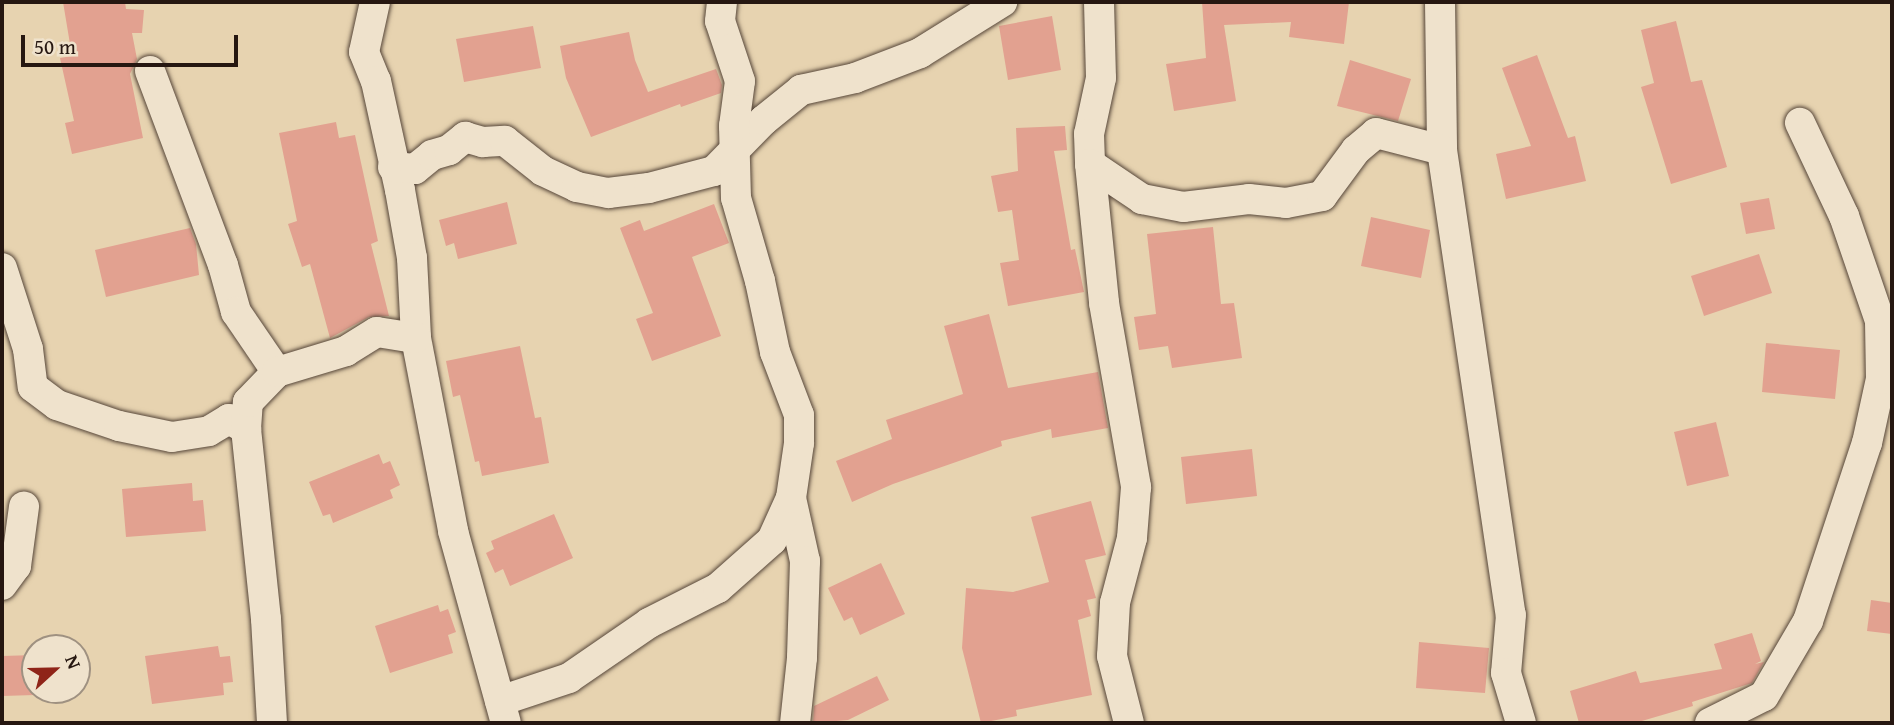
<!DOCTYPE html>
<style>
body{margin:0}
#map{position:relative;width:1894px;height:725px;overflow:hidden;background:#e7d3b0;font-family:"Gentium Book Plus",serif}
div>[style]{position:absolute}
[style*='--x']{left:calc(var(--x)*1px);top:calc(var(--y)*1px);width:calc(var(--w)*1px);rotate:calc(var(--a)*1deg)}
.building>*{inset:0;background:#e2a190}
.roads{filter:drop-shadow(0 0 2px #564639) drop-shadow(0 0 2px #564639)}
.street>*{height:30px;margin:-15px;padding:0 15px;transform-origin:15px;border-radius:15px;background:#efe2cc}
span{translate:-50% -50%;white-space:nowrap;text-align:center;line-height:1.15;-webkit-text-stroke:7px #efe2cc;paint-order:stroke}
.frame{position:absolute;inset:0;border:4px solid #261711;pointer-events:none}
.north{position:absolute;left:21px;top:634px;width:70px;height:70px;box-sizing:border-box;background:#efe2cc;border:2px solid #9f9181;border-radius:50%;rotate:68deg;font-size:19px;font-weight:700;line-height:28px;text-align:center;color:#261711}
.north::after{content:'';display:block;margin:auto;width:24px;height:32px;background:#8f2418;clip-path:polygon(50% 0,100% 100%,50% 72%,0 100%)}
.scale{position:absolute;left:21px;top:35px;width:217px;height:32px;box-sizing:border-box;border:4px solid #261711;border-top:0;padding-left:9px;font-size:21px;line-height:24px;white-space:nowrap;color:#261711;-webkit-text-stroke:5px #efe2cc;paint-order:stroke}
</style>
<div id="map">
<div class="building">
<div style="clip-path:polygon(63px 2px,125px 2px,126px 9px,144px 10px,142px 33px,132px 33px,137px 59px,130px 74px,143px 138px,72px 154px,65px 123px,74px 121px,60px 58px,72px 56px)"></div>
<div style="clip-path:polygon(1202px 2px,1349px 2px,1344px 44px,1289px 37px,1291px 22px,1224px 25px,1236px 101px,1174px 111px,1166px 64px,1206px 58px)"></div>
<div style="clip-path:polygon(1052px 16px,1061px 70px,1008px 80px,999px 26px)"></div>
<div style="clip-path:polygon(1676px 21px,1691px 82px,1702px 80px,1727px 167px,1671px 184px,1641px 87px,1654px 83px,1641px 30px)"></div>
<div style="clip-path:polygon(533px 26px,541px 68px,464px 82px,456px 39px)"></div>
<div style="clip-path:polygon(629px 32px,635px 60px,648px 92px,716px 69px,722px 85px,721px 93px,681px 107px,680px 104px,591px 137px,566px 78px,560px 46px)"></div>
<div style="clip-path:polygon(1537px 55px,1568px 138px,1575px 136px,1586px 181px,1506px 199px,1496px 154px,1531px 146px,1502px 68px)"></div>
<div style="clip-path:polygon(1350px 60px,1411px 79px,1398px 121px,1337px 106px)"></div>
<div style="clip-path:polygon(336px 122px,339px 138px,355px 135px,378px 241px,371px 244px,389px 316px,369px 317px,330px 338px,310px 264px,302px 267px,288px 224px,297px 221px,279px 133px)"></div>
<div style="clip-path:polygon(1065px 126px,1067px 150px,1054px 151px,1071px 250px,1075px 249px,1084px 292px,1008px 306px,1000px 263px,1019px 260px,1012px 210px,998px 212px,991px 176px,1018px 171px,1016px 128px)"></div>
<div style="clip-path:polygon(1769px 198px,1775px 229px,1746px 234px,1740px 203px)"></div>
<div style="clip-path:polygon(507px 202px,517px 244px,458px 259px,454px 243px,446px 246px,439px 220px)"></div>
<div style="clip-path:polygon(714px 204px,729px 243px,692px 257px,721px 336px,652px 361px,636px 319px,653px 313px,620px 228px,640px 220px,644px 231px)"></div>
<div style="clip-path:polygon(1371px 217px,1430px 230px,1421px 278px,1361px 266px)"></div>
<div style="clip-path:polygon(1213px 227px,1221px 304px,1234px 303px,1242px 358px,1172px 368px,1168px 346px,1139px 350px,1134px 317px,1156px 314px,1147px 234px)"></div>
<div style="clip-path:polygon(190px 228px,196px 244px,199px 275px,106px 297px,95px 250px)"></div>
<div style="clip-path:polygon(1759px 254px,1772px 293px,1704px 316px,1691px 276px)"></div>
<div style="clip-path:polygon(989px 314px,1008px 388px,1098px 372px,1108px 428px,1052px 438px,1051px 429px,1001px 441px,1002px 446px,893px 484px,852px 502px,836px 461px,892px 439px,886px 420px,963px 394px,944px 326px)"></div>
<div style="clip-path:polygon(1766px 343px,1840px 350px,1835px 399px,1762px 392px)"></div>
<div style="clip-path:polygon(520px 346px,535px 418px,541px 417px,549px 463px,482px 476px,479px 461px,475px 462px,460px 395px,453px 397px,446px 361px)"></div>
<div style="clip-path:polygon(1716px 422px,1729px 476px,1687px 486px,1674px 432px)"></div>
<div style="clip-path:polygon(1252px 449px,1257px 496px,1186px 504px,1181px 457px)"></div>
<div style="clip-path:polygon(379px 454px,383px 464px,390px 461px,400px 485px,390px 490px,393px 498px,333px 523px,330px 514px,323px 516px,309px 482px)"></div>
<div style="clip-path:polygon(192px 483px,193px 501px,203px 500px,206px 531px,126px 537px,122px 489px)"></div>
<div style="clip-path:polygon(1091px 501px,1106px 555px,1085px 560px,1096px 598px,1087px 600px,1091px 616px,1078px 620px,1092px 695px,1016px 710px,1017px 716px,981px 723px,962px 648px,966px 588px,1013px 592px,1049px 582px,1031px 517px)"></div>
<div style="clip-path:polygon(554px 514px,573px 558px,510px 586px,503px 569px,495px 573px,486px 553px,494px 549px,491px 541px)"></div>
<div style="clip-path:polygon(881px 563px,905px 614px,860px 635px,852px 617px,844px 621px,828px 588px)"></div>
<div style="clip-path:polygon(1871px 600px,1892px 603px,1892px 634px,1867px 631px)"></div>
<div style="clip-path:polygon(438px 605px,440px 612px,448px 609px,456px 632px,448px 635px,453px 653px,390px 673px,375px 626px)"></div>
<div style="clip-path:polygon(1752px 633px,1761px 661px,1755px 664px,1764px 662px,1752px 683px,1692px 702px,1693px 706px,1635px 723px,1579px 723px,1570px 691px,1636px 671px,1640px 683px,1722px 669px,1714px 644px)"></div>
<div style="clip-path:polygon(1419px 642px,1489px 648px,1485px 693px,1416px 688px)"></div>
<div style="clip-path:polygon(218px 646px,220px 657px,230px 656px,233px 682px,223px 683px,224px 695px,152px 704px,145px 656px)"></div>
<div style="clip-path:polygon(35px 655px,35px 695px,2px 696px,2px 656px)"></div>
<div style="clip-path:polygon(877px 676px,889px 700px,848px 720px,813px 723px,814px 706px)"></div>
</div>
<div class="roads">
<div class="street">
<div style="--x:375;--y:2;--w:51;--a:102.4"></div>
<div style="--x:364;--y:52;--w:31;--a:68"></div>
<div style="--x:376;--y:81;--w:112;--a:77.6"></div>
<div style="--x:400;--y:190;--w:69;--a:80"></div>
<div style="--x:412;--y:258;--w:80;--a:87.1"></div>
<div style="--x:416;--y:338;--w:197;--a:79.1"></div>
<div style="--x:453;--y:531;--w:199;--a:74.6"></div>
<div style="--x:1099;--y:2;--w:76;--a:88.5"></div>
<div style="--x:1101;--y:78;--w:57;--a:102.1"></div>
<div style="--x:1089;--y:134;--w:30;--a:88"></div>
<div style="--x:1090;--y:164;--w:140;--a:84.2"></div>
<div style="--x:1104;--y:303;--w:187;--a:80.1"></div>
<div style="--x:1136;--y:487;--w:51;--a:94.5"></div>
<div style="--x:1132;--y:538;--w:67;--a:104.7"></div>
<div style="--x:1115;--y:603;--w:53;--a:93.2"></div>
<div style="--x:1112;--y:656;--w:69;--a:75.8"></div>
<div style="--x:1440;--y:2;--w:148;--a:89.2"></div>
<div style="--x:1442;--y:150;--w:470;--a:81.6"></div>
<div style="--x:1511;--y:615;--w:58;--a:94.9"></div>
<div style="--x:1506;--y:673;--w:52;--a:73.3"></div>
<div style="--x:150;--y:71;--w:207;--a:69.4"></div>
<div style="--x:223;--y:265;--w:49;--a:74.5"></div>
<div style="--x:236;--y:312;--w:73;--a:55.7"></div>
<div style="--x:1090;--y:164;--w:63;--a:33.9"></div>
<div style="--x:1142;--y:199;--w:42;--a:11"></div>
<div style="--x:1183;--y:207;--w:66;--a:-6.9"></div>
<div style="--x:1249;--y:199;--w:37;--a:6"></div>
<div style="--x:1286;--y:203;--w:37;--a:-11"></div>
<div style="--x:1322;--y:196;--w:57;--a:-53.5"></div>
<div style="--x:1356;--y:150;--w:26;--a:-40"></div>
<div style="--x:1376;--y:133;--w:68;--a:14.4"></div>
<div style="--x:393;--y:167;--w:22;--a:5"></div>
<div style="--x:415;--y:169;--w:22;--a:-39"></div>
<div style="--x:432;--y:155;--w:18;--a:-16"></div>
<div style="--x:449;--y:150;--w:21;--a:-39"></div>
<div style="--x:465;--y:137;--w:19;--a:16"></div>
<div style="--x:483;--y:142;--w:22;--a:-3"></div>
<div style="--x:505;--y:141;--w:48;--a:38.3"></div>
<div style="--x:543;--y:171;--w:38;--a:25"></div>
<div style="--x:577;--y:187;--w:32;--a:11"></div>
<div style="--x:608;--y:193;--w:41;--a:-7"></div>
<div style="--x:649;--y:188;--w:67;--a:-14.7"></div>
<div style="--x:714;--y:171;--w:71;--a:-45.6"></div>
<div style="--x:764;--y:120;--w:48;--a:-39"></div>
<div style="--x:801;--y:90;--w:55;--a:-12.5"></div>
<div style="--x:855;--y:78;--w:70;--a:-21"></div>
<div style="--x:920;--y:53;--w:97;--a:-31.9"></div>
<div style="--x:2;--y:268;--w:85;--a:72.2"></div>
<div style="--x:28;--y:349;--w:38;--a:83"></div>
<div style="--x:33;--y:387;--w:30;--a:37"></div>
<div style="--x:57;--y:405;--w:65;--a:18.7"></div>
<div style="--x:119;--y:426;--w:54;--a:11.7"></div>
<div style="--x:172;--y:437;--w:37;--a:-9"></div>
<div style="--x:209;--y:431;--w:23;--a:-31"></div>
<div style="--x:229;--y:419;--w:20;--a:30"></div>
<div style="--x:791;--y:498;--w:65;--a:77.5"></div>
<div style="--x:805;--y:561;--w:97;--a:91.8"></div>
<div style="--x:802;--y:658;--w:65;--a:96.1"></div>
<div style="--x:2;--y:585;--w:24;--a:-54"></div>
<div style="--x:16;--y:566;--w:60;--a:-82.3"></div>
<div style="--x:500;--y:701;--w:73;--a:-18.4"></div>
<div style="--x:569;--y:678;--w:97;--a:-34.5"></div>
<div style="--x:649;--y:623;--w:77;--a:-26.9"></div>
<div style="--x:718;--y:588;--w:72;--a:-41.6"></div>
<div style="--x:772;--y:540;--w:46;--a:-65.7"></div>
<div style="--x:791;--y:498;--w:56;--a:-81.7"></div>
<div style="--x:799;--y:443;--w:28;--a:-90"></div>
<div style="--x:799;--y:415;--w:67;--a:-110.9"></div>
<div style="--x:775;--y:352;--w:73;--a:-101.9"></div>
<div style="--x:760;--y:281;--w:86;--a:-106.1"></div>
<div style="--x:736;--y:198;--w:72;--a:-91.6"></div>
<div style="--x:734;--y:126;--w:45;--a:-82.4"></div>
<div style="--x:740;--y:81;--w:63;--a:-108.4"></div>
<div style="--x:720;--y:21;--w:19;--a:-84"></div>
<div style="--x:272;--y:723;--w:104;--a:-93.3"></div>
<div style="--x:266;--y:619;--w:191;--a:-96"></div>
<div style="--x:246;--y:429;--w:27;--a:-86"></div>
<div style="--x:248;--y:402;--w:42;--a:-46"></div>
<div style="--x:277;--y:372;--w:72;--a:-16.9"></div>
<div style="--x:346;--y:351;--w:36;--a:-32"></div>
<div style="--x:377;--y:332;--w:39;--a:9"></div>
<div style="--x:1710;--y:723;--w:60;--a:-26.6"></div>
<div style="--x:1764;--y:696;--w:87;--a:-59.6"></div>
<div style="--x:1808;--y:621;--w:188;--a:-71.7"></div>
<div style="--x:1867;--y:443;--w:66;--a:-77.7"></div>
<div style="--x:1881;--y:379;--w:58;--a:-91"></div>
<div style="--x:1880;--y:321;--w:111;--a:-108.9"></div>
<div style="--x:1844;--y:216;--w:103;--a:-115.3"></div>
</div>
</div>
<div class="frame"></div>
<div class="north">N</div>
<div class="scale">50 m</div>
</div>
